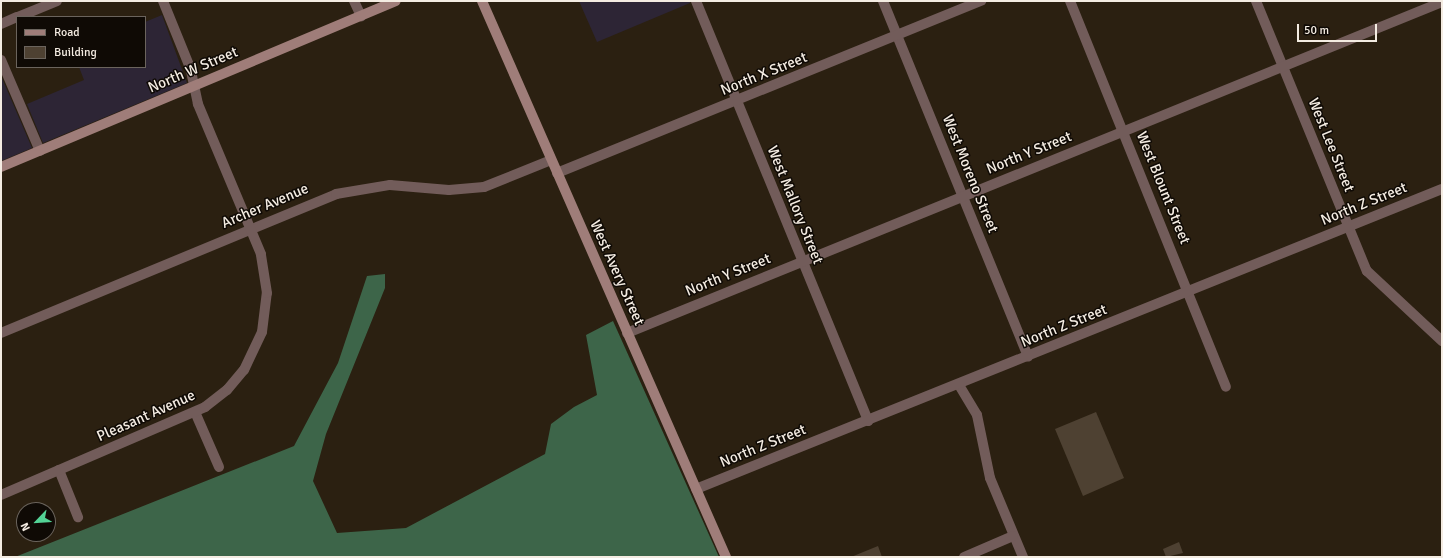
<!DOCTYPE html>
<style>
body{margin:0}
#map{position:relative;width:1443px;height:558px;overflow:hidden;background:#2b2011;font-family:Signika,sans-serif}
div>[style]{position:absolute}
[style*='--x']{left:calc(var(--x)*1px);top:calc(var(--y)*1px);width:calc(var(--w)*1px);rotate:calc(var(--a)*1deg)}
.commercial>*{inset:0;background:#2d2535}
.forest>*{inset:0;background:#3d6549}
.building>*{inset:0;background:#4e4132}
.street>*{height:10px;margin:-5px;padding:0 5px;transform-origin:5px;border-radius:5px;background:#725c5a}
.secondary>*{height:10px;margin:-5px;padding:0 5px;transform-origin:5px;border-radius:5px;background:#9f7d79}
span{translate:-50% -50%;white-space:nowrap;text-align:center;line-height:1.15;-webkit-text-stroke:3px #0f0a05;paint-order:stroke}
.street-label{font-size:15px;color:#f4ece2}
.frame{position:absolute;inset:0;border:2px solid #f4ece2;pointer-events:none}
.legend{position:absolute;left:16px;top:16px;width:130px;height:52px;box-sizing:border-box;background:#0f0a05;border:1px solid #6b645d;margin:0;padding:5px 7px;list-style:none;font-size:12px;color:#f4ece2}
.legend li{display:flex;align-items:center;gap:8px;height:20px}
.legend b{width:20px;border:1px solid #6b645d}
.north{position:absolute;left:16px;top:502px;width:40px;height:40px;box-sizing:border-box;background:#0f0a05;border:1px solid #6b645d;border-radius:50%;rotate:245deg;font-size:11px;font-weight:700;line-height:16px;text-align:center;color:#f4ece2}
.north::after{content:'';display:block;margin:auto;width:14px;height:18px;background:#53d396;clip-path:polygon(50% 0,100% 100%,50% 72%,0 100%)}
.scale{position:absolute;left:1297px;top:24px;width:80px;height:18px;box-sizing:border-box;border:2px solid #f4ece2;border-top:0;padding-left:5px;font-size:12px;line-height:14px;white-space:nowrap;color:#f4ece2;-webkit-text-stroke:3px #0f0a05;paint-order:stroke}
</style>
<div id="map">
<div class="commercial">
<div style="clip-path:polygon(579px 1px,690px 1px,690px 3px,597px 42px)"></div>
<div style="clip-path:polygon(162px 15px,187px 83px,43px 143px,27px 104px,84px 80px,79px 67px,145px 67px,145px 22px)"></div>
<div style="clip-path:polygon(1px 76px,32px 148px,1px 161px)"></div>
</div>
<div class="forest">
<div style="clip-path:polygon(385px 274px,385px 288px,326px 434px,313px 481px,337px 533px,406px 528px,545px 454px,551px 424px,574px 407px,597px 395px,586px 335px,613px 321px,719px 557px,15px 557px,294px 446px,338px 363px,367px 276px)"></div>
</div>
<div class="building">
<div style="clip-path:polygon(1096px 412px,1124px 478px,1083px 496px,1055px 429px)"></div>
<div style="clip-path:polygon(1179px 542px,1183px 553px,1166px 557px,1163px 549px)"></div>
<div style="clip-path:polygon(878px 546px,882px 557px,851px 557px)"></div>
</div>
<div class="street">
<div style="--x:354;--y:1;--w:17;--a:65"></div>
<div style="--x:696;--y:1;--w:454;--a:67.7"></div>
<div style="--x:883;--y:1;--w:384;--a:67.8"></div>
<div style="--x:1070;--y:1;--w:416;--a:68"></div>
<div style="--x:1256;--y:1;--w:292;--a:67.7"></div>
<div style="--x:1367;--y:271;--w:103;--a:43"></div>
<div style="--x:18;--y:17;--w:42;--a:-22.3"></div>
<div style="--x:1;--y:24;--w:17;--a:-24"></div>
<div style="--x:1;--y:60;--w:99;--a:66.8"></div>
<div style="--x:557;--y:173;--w:458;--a:-22.1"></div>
<div style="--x:1;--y:333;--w:363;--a:-22.5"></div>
<div style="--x:336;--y:194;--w:55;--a:-9.5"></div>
<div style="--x:390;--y:185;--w:59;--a:4.8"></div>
<div style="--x:449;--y:190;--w:35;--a:-5"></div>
<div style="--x:484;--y:187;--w:72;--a:-21.9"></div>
<div style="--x:627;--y:333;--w:880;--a:-22.1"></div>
<div style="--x:959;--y:385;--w:35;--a:59"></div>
<div style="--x:977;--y:415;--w:64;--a:78.3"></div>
<div style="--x:990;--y:478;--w:86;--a:67.3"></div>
<div style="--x:195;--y:412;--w:60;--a:66.4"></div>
<div style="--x:59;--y:470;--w:51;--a:68"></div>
<div style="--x:696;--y:489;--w:804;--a:-21.91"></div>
<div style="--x:1;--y:495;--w:222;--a:-23.3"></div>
<div style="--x:205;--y:407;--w:28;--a:-38"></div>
<div style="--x:227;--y:390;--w:26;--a:-50"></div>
<div style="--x:244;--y:370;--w:42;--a:-64.7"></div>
<div style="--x:262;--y:332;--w:39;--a:-83"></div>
<div style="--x:267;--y:293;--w:39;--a:-99"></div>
<div style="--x:261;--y:254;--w:163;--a:-112.8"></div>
<div style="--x:198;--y:104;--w:35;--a:-102"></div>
<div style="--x:191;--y:70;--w:74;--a:-112.1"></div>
<div style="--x:964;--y:557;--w:53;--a:-23.2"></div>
</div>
<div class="secondary">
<div style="--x:482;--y:1;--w:607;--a:66.31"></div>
<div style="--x:1;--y:167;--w:428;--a:-22.8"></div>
</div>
<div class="street-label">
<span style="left:193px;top:70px;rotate:-23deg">North W Street</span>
<span style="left:764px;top:74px;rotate:-22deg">North X Street</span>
<span style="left:1331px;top:145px;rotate:68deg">West Lee Street</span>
<span style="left:1029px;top:153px;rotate:-22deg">North Y Street</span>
<span style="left:970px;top:174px;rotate:68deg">West Moreno Street</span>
<span style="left:1163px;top:188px;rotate:68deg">West Blount Street</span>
<span style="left:1364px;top:204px;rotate:-22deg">North Z Street</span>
<span style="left:795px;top:205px;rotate:68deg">West Mallory Street</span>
<span style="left:265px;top:206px;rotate:-23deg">Archer Avenue</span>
<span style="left:617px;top:273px;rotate:66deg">West Avery Street</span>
<span style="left:728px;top:275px;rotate:-22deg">North Y Street</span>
<span style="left:1064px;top:326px;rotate:-22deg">North Z Street</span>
<span style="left:146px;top:416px;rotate:-24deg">Pleasant Avenue</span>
<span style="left:763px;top:446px;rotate:-22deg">North Z Street</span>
</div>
<div class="frame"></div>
<ul class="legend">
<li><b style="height:5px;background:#9f7d79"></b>Road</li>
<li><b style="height:11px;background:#4e4132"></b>Building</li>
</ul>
<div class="north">N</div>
<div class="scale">50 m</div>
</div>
